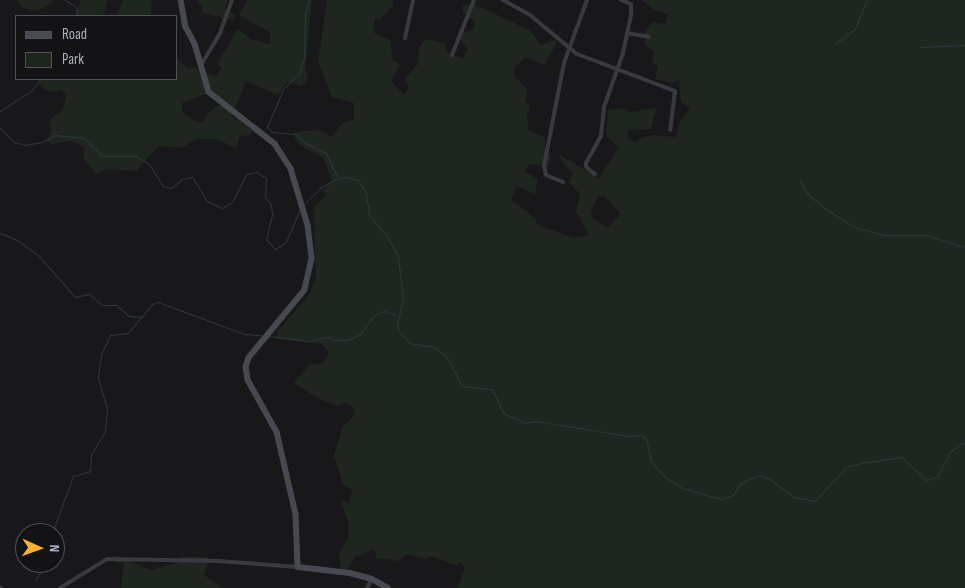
<!DOCTYPE html>
<html>
<head>
<meta charset="utf-8">
<style>
  body { margin:0 }
  #map { position:relative; width:965px; height:588px; overflow:hidden; background:#18181b; font-family:"Sofia Sans Condensed",sans-serif }
  div>[style] { position:absolute }
  [style*='--x'] { left:calc(var(--x)*1px); top:calc(var(--y)*1px); width:calc(var(--w)*1px); rotate:calc(var(--a)*1deg) }
  .green>* { inset:0; background:#1e261f }
  .stream>* { height:1px; margin:-0.5px; padding:0 0.5px; transform-origin:0.5px; border-radius:0.5px; background:#2d3840 }
  .minor>* { height:4px; margin:-2px; padding:0 2px; transform-origin:2px; border-radius:2px; background:#393a40 }
  .secondary>* { height:5.5px; margin:-2.75px; padding:0 2.75px; transform-origin:2.75px; border-radius:2.75px; background:#474950 }
  span { translate:-50% -50%; white-space:nowrap; text-align:center; line-height:1.15; -webkit-text-stroke:4px #131316; paint-order:stroke }
  .legend { position:absolute; left:15px; top:15px; width:162px; height:65px; box-sizing:border-box; background:#131316; border:1px solid #4f5258; margin:0; padding:6px 9px; list-style:none; font-size:15px; color:#a9b0bb }
  .legend li { display:flex; align-items:center; gap:10px; height:25px }
  .legend b { width:25px; border:1px solid #4f5258 }
  .north { position:absolute; left:15px; top:523px; width:50px; height:50px; box-sizing:border-box; background:#131316; border:1px solid #4f5258; border-radius:50%; rotate:92deg; font-size:14px; font-weight:700; line-height:20px; text-align:center; color:#a9b0bb }
  .north::after { content:''; display:block; margin:auto; width:18px; height:22px; background:#ffb12c; clip-path:polygon(50% 0,100% 100%,50% 72%,0 100%) }
</style>
</head>
<body>
<div id="map">
  <div class="green">
    <i style="clip-path:polygon(16px 0,52px 0,53px 3px,37px 11px,23px 8px)"></i>
    <i style="clip-path:polygon(81px 0,108px 0,103px 16px,75px 16px)"></i>
    <i style="clip-path:polygon(123px 0,152px 0,151px 14px,159px 16px,117px 16px)"></i>
    <i style="clip-path:polygon(196px 0,228px 0,225px 9px,236px 15px,234px 20px,202px 13px,201px 5px)"></i>
    <i style="clip-path:polygon(evenodd,247px 0,312px 0,305px 68px,308px 78px,302px 86px,287px 82px,278px 95px,246px 81px,232px 116px,251px 130px,252px 135px,240px 136px,236px 148px,216px 139px,197px 139px,181px 148px,159px 146px,140px 165px,138px 171px,108px 169px,96px 174px,83px 157px,85px 147px,72px 141px,51px 144px,46px 141px,51px 134px,50px 119px,63px 110px,66px 96px,62px 90px,49px 92px,38px 84px,39px 79px,176px 79px,176px 58px,189px 69px,195px 67px,201px 72px,217px 76px,221px 68px,217px 64px,238px 29px,252px 40px,270px 44px,270px 32px,239px 15px,247px 0,211px 92px,223px 103px,212px 109px,202px 122px,194px 121px,182px 111px,182px 103px,211px 92px)"></i>
    <i style="clip-path:polygon(evenodd,327px 0,393px 0,393px 6px,381px 19px,375px 18px,373px 32px,390px 40px,393px 60px,400px 64px,391px 81px,404px 95px,409px 87px,405px 78px,418px 64px,419px 48px,425px 39px,445px 43px,448px 53px,463px 59px,468px 48px,460px 40px,464px 32px,473px 30px,475px 22px,463px 13px,463px 5px,476px 5px,529px 30px,541px 45px,554px 40px,557px 42px,545px 65px,525px 57px,514px 69px,515px 77px,527px 89px,525px 101px,530px 106px,527px 117px,529px 131px,545px 137px,545px 148px,551px 157px,548px 167px,529px 164px,525px 172px,538px 179px,535px 194px,517px 186px,511px 200px,537px 219px,536px 224px,573px 238px,589px 235px,576px 212px,580px 194px,569px 182px,573px 173px,561px 161px,560px 155px,599px 178px,619px 147px,606px 136px,608px 110px,621px 108px,628px 112px,656px 108px,651px 129px,628px 130px,627px 139px,636px 143px,639px 139px,652px 135px,676px 137px,679px 123px,690px 108px,681px 102px,679px 80px,671px 83px,655px 79px,658px 67px,652px 61px,654px 51px,645px 45px,645px 31px,654px 22px,666px 24px,668px 14px,655px 10px,641px 0,965px 0,965px 588px,458px 588px,465px 567px,460px 562px,457px 566px,431px 556px,425px 559px,407px 554px,399px 561px,376px 558px,376px 552px,371px 549px,364px 555px,356px 556px,347px 569px,341px 569px,339px 554px,348px 538px,349px 523px,341px 501px,349px 502px,353px 490px,343px 485px,334px 455px,343px 426px,354px 416px,355px 409px,346px 403px,337px 406px,320px 399px,294px 383px,309px 365px,323px 363px,329px 353px,322px 344px,276px 339px,277px 332px,308px 296px,316px 279px,314px 207px,326px 195px,323px 191px,332px 180px,323px 158px,301px 146px,295px 139px,295px 132px,320px 130px,332px 137px,341px 124px,354px 119px,354px 103px,332px 97px,318px 62px,327px 0,598px 196px,605px 197px,621px 214px,607px 228px,593px 218px,591px 212px,598px 196px)"></i>
    <i style="clip-path:polygon(116px 555px,150px 570px,179px 563px,180px 557px,209px 557px,204px 575px,222px 588px,121px 588px,124px 563px,114px 562px)"></i>
  </div>
  <div class="stream">
    <i style="--x:65;--y:0;--w:13;--a:32"></i>
    <i style="--x:76;--y:7;--w:9;--a:84"></i>
    <i style="--x:309;--y:0;--w:15;--a:106"></i>
    <i style="--x:305;--y:14;--w:43;--a:91.3"></i>
    <i style="--x:304;--y:57;--w:18;--a:106"></i>
    <i style="--x:299;--y:74;--w:22;--a:137"></i>
    <i style="--x:283;--y:89;--w:41;--a:112.8"></i>
    <i style="--x:267;--y:127;--w:7;--a:45"></i>
    <i style="--x:272;--y:132;--w:23;--a:5"></i>
    <i style="--x:295;--y:134;--w:13;--a:42"></i>
    <i style="--x:305;--y:143;--w:23;--a:25"></i>
    <i style="--x:326;--y:153;--w:26;--a:65"></i>
    <i style="--x:835;--y:44;--w:25;--a:-37"></i>
    <i style="--x:855;--y:29;--w:31;--a:-68"></i>
    <i style="--x:920;--y:47;--w:45;--a:-2.5"></i>
    <i style="--x:0;--y:111;--w:38;--a:-33"></i>
    <i style="--x:32;--y:90;--w:14;--a:-54"></i>
    <i style="--x:0;--y:128;--w:20;--a:45"></i>
    <i style="--x:14;--y:142;--w:11;--a:15"></i>
    <i style="--x:25;--y:145;--w:17;--a:-10"></i>
    <i style="--x:42;--y:142;--w:15;--a:-28"></i>
    <i style="--x:55;--y:135;--w:29;--a:6"></i>
    <i style="--x:84;--y:138;--w:25;--a:45"></i>
    <i style="--x:102;--y:156;--w:34;--a:0"></i>
    <i style="--x:136;--y:156;--w:15;--a:32"></i>
    <i style="--x:149;--y:164;--w:26;--a:58"></i>
    <i style="--x:163;--y:186;--w:8;--a:14"></i>
    <i style="--x:171;--y:188;--w:14;--a:-39"></i>
    <i style="--x:182;--y:179;--w:10;--a:-11"></i>
    <i style="--x:192;--y:177;--w:28;--a:58"></i>
    <i style="--x:207;--y:201;--w:17;--a:25"></i>
    <i style="--x:222;--y:208;--w:13;--a:-32"></i>
    <i style="--x:233;--y:201;--w:30;--a:-64"></i>
    <i style="--x:246;--y:174;--w:10;--a:-11"></i>
    <i style="--x:256;--y:172;--w:12;--a:31"></i>
    <i style="--x:266;--y:178;--w:18;--a:93"></i>
    <i style="--x:265;--y:196;--w:11;--a:56"></i>
    <i style="--x:271;--y:205;--w:10;--a:84"></i>
    <i style="--x:272;--y:215;--w:25;--a:104"></i>
    <i style="--x:266;--y:239;--w:13;--a:48"></i>
    <i style="--x:275;--y:249;--w:13;--a:-32"></i>
    <i style="--x:286;--y:242;--w:36;--a:-67"></i>
    <i style="--x:800;--y:180;--w:15;--a:62"></i>
    <i style="--x:807;--y:193;--w:23;--a:41"></i>
    <i style="--x:824;--y:208;--w:36;--a:32"></i>
    <i style="--x:854;--y:227;--w:31;--a:15"></i>
    <i style="--x:884;--y:235;--w:43;--a:0"></i>
    <i style="--x:927;--y:235;--w:40;--a:18"></i>
    <i style="--x:304;--y:204;--w:23;--a:-45"></i>
    <i style="--x:320;--y:188;--w:18;--a:-29"></i>
    <i style="--x:336;--y:179;--w:10;--a:-11"></i>
    <i style="--x:346;--y:177;--w:12;--a:14"></i>
    <i style="--x:358;--y:180;--w:15;--a:58"></i>
    <i style="--x:366;--y:193;--w:22;--a:82"></i>
    <i style="--x:369;--y:215;--w:26;--a:50"></i>
    <i style="--x:386;--y:235;--w:25;--a:61"></i>
    <i style="--x:398;--y:257;--w:41;--a:83"></i>
    <i style="--x:403;--y:298;--w:26;--a:103"></i>
    <i style="--x:397;--y:323;--w:8;--a:83"></i>
    <i style="--x:398;--y:331;--w:16;--a:47"></i>
    <i style="--x:409;--y:343;--w:25;--a:9"></i>
    <i style="--x:434;--y:347;--w:15;--a:37"></i>
    <i style="--x:446;--y:356;--w:34;--a:62"></i>
    <i style="--x:462;--y:386;--w:30;--a:6"></i>
    <i style="--x:492;--y:389;--w:26;--a:65"></i>
    <i style="--x:503;--y:413;--w:24;--a:24"></i>
    <i style="--x:525;--y:423;--w:11;--a:-10"></i>
    <i style="--x:536;--y:421;--w:93;--a:9.3"></i>
    <i style="--x:628;--y:436;--w:13;--a:-4"></i>
    <i style="--x:641;--y:435;--w:6;--a:39"></i>
    <i style="--x:646;--y:439;--w:23;--a:77"></i>
    <i style="--x:651;--y:461;--w:21;--a:49"></i>
    <i style="--x:665;--y:477;--w:20;--a:33"></i>
    <i style="--x:682;--y:488;--w:41;--a:15.8"></i>
    <i style="--x:721;--y:499;--w:13;--a:-18"></i>
    <i style="--x:733;--y:495;--w:14;--a:-56"></i>
    <i style="--x:741;--y:483;--w:20;--a:-24"></i>
    <i style="--x:759;--y:475;--w:9;--a:18"></i>
    <i style="--x:768;--y:478;--w:32;--a:36"></i>
    <i style="--x:794;--y:497;--w:21;--a:11"></i>
    <i style="--x:815;--y:501;--w:46;--a:-47.6"></i>
    <i style="--x:846;--y:467;--w:16;--a:-15"></i>
    <i style="--x:861;--y:463;--w:41;--a:-8.3"></i>
    <i style="--x:902;--y:457;--w:33;--a:44"></i>
    <i style="--x:926;--y:480;--w:11;--a:-15"></i>
    <i style="--x:937;--y:477;--w:28;--a:-63"></i>
    <i style="--x:950;--y:452;--w:19;--a:-36"></i>
    <i style="--x:0;--y:233;--w:18;--a:22"></i>
    <i style="--x:17;--y:240;--w:27;--a:36"></i>
    <i style="--x:39;--y:256;--w:55;--a:48.7"></i>
    <i style="--x:75;--y:297;--w:14;--a:-12"></i>
    <i style="--x:89;--y:294;--w:17;--a:40"></i>
    <i style="--x:102;--y:305;--w:14;--a:0"></i>
    <i style="--x:116;--y:305;--w:17;--a:40"></i>
    <i style="--x:129;--y:316;--w:13;--a:4"></i>
    <i style="--x:269;--y:336;--w:40;--a:7.1"></i>
    <i style="--x:309;--y:341;--w:19;--a:-12"></i>
    <i style="--x:328;--y:337;--w:6;--a:31"></i>
    <i style="--x:333;--y:340;--w:13;--a:0"></i>
    <i style="--x:346;--y:340;--w:14;--a:-21"></i>
    <i style="--x:359;--y:335;--w:25;--a:-53"></i>
    <i style="--x:374;--y:315;--w:11;--a:-22"></i>
    <i style="--x:384;--y:311;--w:15;--a:20"></i>
    <i style="--x:52;--y:533;--w:61;--a:-69.8"></i>
    <i style="--x:73;--y:476;--w:18;--a:-16"></i>
    <i style="--x:90;--y:471;--w:16;--a:-86"></i>
    <i style="--x:91;--y:455;--w:28;--a:-60"></i>
    <i style="--x:105;--y:431;--w:23;--a:-85"></i>
    <i style="--x:107;--y:408;--w:31;--a:-107"></i>
    <i style="--x:98;--y:378;--w:23;--a:-83"></i>
    <i style="--x:101;--y:355;--w:22;--a:-66"></i>
    <i style="--x:110;--y:335;--w:18;--a:-6"></i>
    <i style="--x:128;--y:333;--w:38;--a:-50"></i>
    <i style="--x:152;--y:304;--w:6;--a:-18"></i>
    <i style="--x:158;--y:302;--w:92;--a:20.4"></i>
    <i style="--x:244;--y:334;--w:21;--a:5"></i>
    <i style="--x:35;--y:580;--w:21;--a:-55"></i>
  </div>
  <div class="minor">
    <i style="--x:503;--y:0;--w:31;--a:29"></i>
    <i style="--x:530;--y:15;--w:61;--a:39.7"></i>
    <i style="--x:577;--y:54;--w:105;--a:20.7"></i>
    <i style="--x:675;--y:91;--w:39;--a:97"></i>
    <i style="--x:627;--y:33;--w:22;--a:10"></i>
    <i style="--x:405;--y:38;--w:39;--a:-78"></i>
    <i style="--x:452;--y:55;--w:59;--a:-68.2"></i>
    <i style="--x:201;--y:65;--w:37;--a:-59"></i>
    <i style="--x:220;--y:33;--w:35;--a:-70"></i>
    <i style="--x:595;--y:174;--w:11;--a:-142"></i>
    <i style="--x:586;--y:167;--w:4;--a:-90"></i>
    <i style="--x:586;--y:163;--w:31;--a:-61"></i>
    <i style="--x:601;--y:136;--w:29;--a:-84"></i>
    <i style="--x:604;--y:107;--w:57;--a:-70.6"></i>
    <i style="--x:623;--y:53;--w:39;--a:-78"></i>
    <i style="--x:631;--y:15;--w:11;--a:-90"></i>
    <i style="--x:631;--y:4;--w:11;--a:-158"></i>
    <i style="--x:563;--y:182;--w:18;--a:-158"></i>
    <i style="--x:546;--y:175;--w:9;--a:-103"></i>
    <i style="--x:544;--y:166;--w:105;--a:-79"></i>
    <i style="--x:564;--y:63;--w:67;--a:-69.9"></i>
    <i style="--x:0;--y:587;--w:1;--a:45"></i>
    <i style="--x:60;--y:588;--w:55;--a:-31.7"></i>
    <i style="--x:107;--y:559;--w:111;--a:1"></i>
    <i style="--x:218;--y:561;--w:80;--a:4.3"></i>
    <i style="--x:367;--y:588;--w:10;--a:-61"></i>
  </div>
  <div class="secondary">
    <i style="--x:181;--y:0;--w:27;--a:80"></i>
    <i style="--x:186;--y:27;--w:19;--a:62"></i>
    <i style="--x:195;--y:44;--w:50;--a:73.7"></i>
    <i style="--x:209;--y:92;--w:84;--a:38.2"></i>
    <i style="--x:275;--y:144;--w:30;--a:57"></i>
    <i style="--x:291;--y:169;--w:59;--a:73.1"></i>
    <i style="--x:308;--y:225;--w:34;--a:83"></i>
    <i style="--x:312;--y:259;--w:32;--a:103"></i>
    <i style="--x:305;--y:290;--w:88;--a:129.5"></i>
    <i style="--x:249;--y:358;--w:9;--a:108"></i>
    <i style="--x:246;--y:367;--w:13;--a:81"></i>
    <i style="--x:248;--y:380;--w:60;--a:60.9"></i>
    <i style="--x:277;--y:432;--w:84;--a:77"></i>
    <i style="--x:296;--y:514;--w:53;--a:87.8"></i>
    <i style="--x:298;--y:567;--w:52;--a:6.6"></i>
    <i style="--x:350;--y:573;--w:23;--a:15"></i>
    <i style="--x:372;--y:579;--w:18;--a:29"></i>
  </div>
  <ul class="legend">
  <li><b style="height:6px;background:#474950"></b>Road</li>
  <li><b style="height:14px;background:#1e261f"></b>Park</li>
  </ul>
  <div class="north">N</div>
</div>
</body>
</html>
